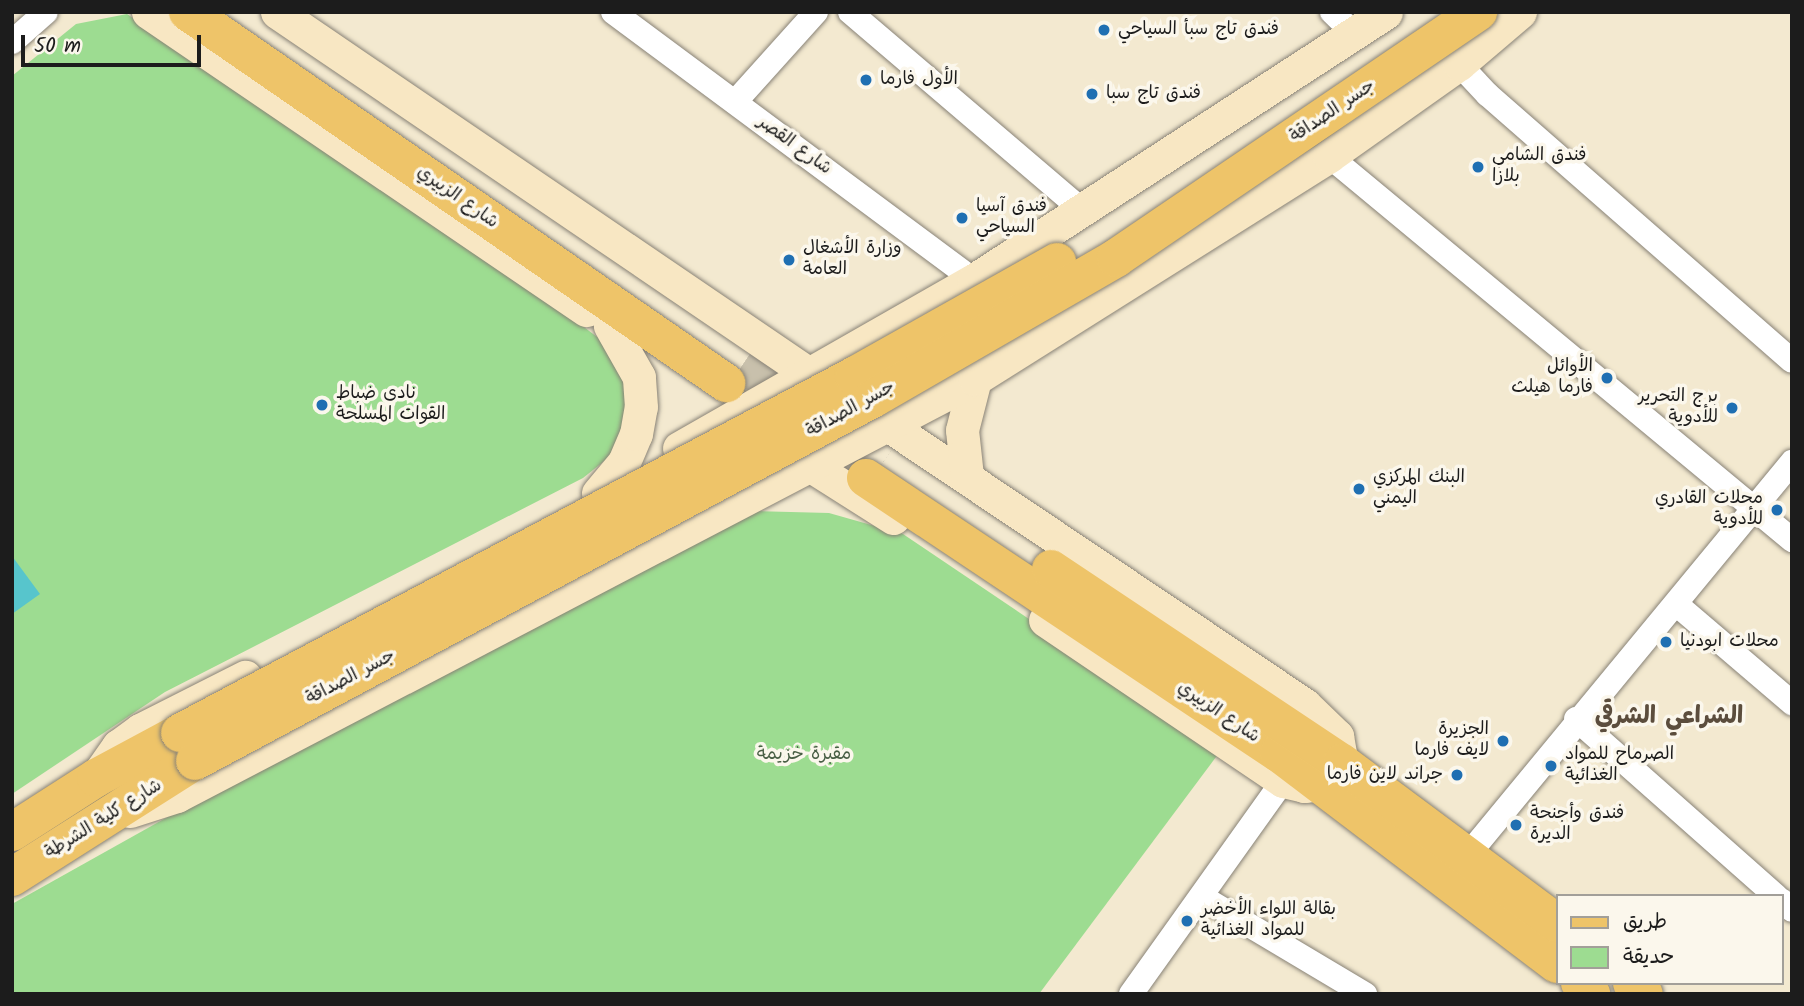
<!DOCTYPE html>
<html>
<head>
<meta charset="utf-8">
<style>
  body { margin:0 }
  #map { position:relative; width:1804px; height:1006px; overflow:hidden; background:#f3e9d0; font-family:Kalam,"Playpen Sans Arabic",sans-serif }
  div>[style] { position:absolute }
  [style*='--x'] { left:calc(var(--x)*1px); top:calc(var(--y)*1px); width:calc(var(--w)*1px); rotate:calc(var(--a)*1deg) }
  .green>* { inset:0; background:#9ddc91 }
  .water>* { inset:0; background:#57c5cc }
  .primary-tunnel>* { height:38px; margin-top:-19px; transform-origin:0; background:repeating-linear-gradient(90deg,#c8c0ac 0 38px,transparent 0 57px) }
  .roads { filter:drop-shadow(0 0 2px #888276) drop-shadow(0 0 2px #888276) }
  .street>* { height:24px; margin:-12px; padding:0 12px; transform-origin:12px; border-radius:12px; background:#fff }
  .secondary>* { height:33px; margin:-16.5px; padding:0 16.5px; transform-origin:16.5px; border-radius:16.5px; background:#f8e7c3 }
  .primary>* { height:38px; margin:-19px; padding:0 19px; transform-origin:19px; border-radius:19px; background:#eec469 }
  .bridges { filter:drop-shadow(0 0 2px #888276) drop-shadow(0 0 2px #888276) }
  .primary-bridge>* { height:38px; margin:-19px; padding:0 19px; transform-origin:19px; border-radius:19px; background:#eec469 }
  .dots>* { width:19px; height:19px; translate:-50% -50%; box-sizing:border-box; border:4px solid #fbf7ec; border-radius:50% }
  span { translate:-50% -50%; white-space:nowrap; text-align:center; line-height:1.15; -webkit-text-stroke:7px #fbf7ec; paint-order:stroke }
  .poi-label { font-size:18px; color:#1c1c1c }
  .left { translate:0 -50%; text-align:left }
  .right { translate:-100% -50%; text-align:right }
  .street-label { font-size:18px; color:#1c1c1c }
  .park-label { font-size:18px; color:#495f45 }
  .district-label { font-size:24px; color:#5b4d3d; font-weight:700 }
  .frame { position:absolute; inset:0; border:14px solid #1c1c1c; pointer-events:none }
  .legend { position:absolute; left:1556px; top:894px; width:228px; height:91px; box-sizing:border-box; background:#fbf7ec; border:2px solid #a29f99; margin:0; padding:9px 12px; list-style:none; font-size:21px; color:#1c1c1c }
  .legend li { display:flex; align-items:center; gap:14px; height:35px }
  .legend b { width:35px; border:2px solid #a29f99 }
  .scale { position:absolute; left:21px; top:35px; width:180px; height:32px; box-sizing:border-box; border:4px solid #1c1c1c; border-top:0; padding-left:9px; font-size:21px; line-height:24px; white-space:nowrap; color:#1c1c1c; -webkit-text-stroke:5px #fbf7ec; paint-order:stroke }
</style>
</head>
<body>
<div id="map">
  <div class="green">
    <i style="clip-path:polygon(127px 14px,556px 306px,621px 355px,634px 388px,618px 450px,583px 478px,165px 692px,12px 794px,12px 76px,76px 24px)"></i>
    <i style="clip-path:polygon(755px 511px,829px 513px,903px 534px,1222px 749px,1039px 994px,12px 994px,12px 904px,409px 682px)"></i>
  </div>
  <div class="water">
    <i style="clip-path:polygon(12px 556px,40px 594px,12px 614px)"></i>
  </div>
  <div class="primary-tunnel">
    <i style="--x:743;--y:364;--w:171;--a:34.1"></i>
  </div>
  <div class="roads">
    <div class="street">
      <i style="--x:613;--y:12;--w:450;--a:36.6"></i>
      <i style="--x:850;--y:12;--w:306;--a:40.5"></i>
      <i style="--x:1332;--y:12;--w:32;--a:44"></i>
      <i style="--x:12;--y:42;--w:45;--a:-41.4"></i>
      <i style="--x:1459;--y:64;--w:41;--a:47"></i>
      <i style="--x:1487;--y:94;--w:405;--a:41.2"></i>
      <i style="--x:735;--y:102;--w:121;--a:-48"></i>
      <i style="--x:1329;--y:156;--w:602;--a:39.67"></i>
      <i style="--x:1676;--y:604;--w:153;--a:40.5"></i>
      <i style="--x:1576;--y:719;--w:267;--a:41.5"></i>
      <i style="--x:1467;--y:856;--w:511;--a:-50.48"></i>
      <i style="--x:1202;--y:897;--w:190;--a:30.8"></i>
      <i style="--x:1781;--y:900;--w:15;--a:42"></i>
      <i style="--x:1131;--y:994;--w:262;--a:-54.5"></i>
    </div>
    <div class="secondary">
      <i style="--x:148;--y:12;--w:530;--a:34.23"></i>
      <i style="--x:277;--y:12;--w:662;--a:34.22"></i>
      <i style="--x:873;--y:415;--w:520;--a:33.87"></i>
      <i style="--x:1305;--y:705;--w:45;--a:44.1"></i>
      <i style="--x:1337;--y:736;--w:27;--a:80"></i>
      <i style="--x:679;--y:448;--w:339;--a:-29.7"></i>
      <i style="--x:974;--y:280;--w:491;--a:-33"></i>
      <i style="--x:797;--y:457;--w:114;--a:32.4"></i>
      <i style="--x:967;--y:476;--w:46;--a:-96.2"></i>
      <i style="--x:962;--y:430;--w:53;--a:-75.7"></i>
      <i style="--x:598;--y:493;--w:40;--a:-50"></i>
      <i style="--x:624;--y:462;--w:30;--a:-67"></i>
      <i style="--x:636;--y:434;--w:27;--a:-80"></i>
      <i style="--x:641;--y:407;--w:30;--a:-94"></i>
      <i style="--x:639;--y:377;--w:59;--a:-119.6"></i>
      <i style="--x:1045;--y:620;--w:287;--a:34.1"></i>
      <i style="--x:1283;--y:781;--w:22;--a:13"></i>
      <i style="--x:1304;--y:786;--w:16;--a:-7"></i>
      <i style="--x:97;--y:776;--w:37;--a:-55"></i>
      <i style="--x:118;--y:746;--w:27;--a:-36"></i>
      <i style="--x:140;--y:730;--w:118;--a:-26.8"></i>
      <i style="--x:130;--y:811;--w:49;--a:-17.7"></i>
      <i style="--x:177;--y:796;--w:900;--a:-27.59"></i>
      <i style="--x:975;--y:379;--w:418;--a:-32.2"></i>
      <i style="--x:1329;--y:156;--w:159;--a:-35.3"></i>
      <i style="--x:1459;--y:64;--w:80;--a:-40.4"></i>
    </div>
    <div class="primary">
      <i style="--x:188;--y:12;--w:654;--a:34.59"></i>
      <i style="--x:866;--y:478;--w:496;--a:33.7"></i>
      <i style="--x:1279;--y:753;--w:349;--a:37.2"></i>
      <i style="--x:1051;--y:569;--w:350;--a:33.7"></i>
      <i style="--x:1342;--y:763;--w:268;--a:36.7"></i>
      <i style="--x:12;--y:832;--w:100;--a:-32.7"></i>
      <i style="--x:96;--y:778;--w:95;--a:-28.2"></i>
      <i style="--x:12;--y:877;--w:217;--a:-32.4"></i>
      <i style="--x:1580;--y:983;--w:16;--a:45"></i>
      <i style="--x:1632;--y:983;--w:16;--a:43"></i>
    </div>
  </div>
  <div class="bridges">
    <div class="primary-bridge">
      <i style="--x:180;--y:733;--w:763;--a:-27.91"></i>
      <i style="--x:854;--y:376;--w:233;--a:-29.3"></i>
      <i style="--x:195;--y:761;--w:770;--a:-28.13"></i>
      <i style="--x:874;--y:398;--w:280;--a:-30"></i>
      <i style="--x:1116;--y:258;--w:438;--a:-34.2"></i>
    </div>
  </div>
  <div class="dots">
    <i style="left:1104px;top:30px;background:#1f6fb2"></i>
    <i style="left:866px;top:80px;background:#1f6fb2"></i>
    <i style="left:1092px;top:94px;background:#1f6fb2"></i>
    <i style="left:1478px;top:167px;background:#1f6fb2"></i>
    <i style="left:962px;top:218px;background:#1f6fb2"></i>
    <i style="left:789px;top:260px;background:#1f6fb2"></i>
    <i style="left:1607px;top:378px;background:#1f6fb2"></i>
    <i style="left:322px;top:405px;background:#1f6fb2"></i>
    <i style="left:1732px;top:408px;background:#1f6fb2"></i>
    <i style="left:1359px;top:489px;background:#1f6fb2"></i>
    <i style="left:1777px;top:510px;background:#1f6fb2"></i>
    <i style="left:1666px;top:642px;background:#1f6fb2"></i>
    <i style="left:1503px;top:741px;background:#1f6fb2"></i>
    <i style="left:1551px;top:766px;background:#1f6fb2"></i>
    <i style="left:1457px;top:775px;background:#1f6fb2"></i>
    <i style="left:1516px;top:825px;background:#1f6fb2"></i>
    <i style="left:1187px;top:921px;background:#1f6fb2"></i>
  </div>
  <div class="poi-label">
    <span class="left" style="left:1118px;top:30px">فندق تاج سبأ السياحي</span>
    <span class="left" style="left:880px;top:80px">الأول فارما</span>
    <span class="left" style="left:1106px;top:94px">فندق تاج سبا</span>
    <span class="left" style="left:1492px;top:167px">فندق الشامي<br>بلازا</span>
    <span class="left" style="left:976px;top:218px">فندق آسيا<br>السياحي</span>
    <span class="left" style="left:803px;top:260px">وزارة الأشغال<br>العامة</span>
    <span class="right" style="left:1593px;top:378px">الأوائل<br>فارما هيلث</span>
    <span class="left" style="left:336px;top:405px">نادي ضباط<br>القوات المسلحة</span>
    <span class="right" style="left:1718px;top:408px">برج التحرير<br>للأدوية</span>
    <span class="left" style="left:1373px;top:489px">البنك المركزي<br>اليمني</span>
    <span class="right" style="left:1763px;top:510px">محلات القادري<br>للأدوية</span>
    <span class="left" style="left:1680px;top:642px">محلات ابودنيا</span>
    <span class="right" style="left:1489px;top:741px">الجزيرة<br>لايف فارما</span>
    <span class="left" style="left:1565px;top:766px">الصرماح للمواد<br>الغذائية</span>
    <span class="right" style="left:1443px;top:775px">جراند لاين فارما</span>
    <span class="left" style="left:1530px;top:825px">فندق وأجنحة<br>الديرة</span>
    <span class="left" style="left:1201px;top:921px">بقالة اللواء الأخضر<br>للمواد الغذائية</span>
  </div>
  <div class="street-label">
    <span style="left:1333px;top:112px;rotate:-34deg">جسر الصداقة</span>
    <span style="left:794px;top:146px;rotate:36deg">شارع القصر</span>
    <span style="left:457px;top:198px;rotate:35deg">شارع الزبيري</span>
    <span style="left:851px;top:410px;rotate:-29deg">جسر الصداقة</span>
    <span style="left:351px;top:678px;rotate:-28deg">جسر الصداقة</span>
    <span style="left:1218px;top:713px;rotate:34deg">شارع الزبيري</span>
    <span style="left:104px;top:820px;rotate:-32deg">شارع كلية الشرطة</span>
  </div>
  <div class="park-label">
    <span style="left:804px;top:755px">مقبرة خزيمة</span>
  </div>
  <div class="district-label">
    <span style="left:1669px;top:717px">الشراعي الشرقي</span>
  </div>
  <div class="frame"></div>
  <ul class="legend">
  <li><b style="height:9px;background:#eec469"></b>طريق</li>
  <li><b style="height:19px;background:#9ddc91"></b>حديقة</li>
  </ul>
  <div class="scale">50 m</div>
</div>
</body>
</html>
